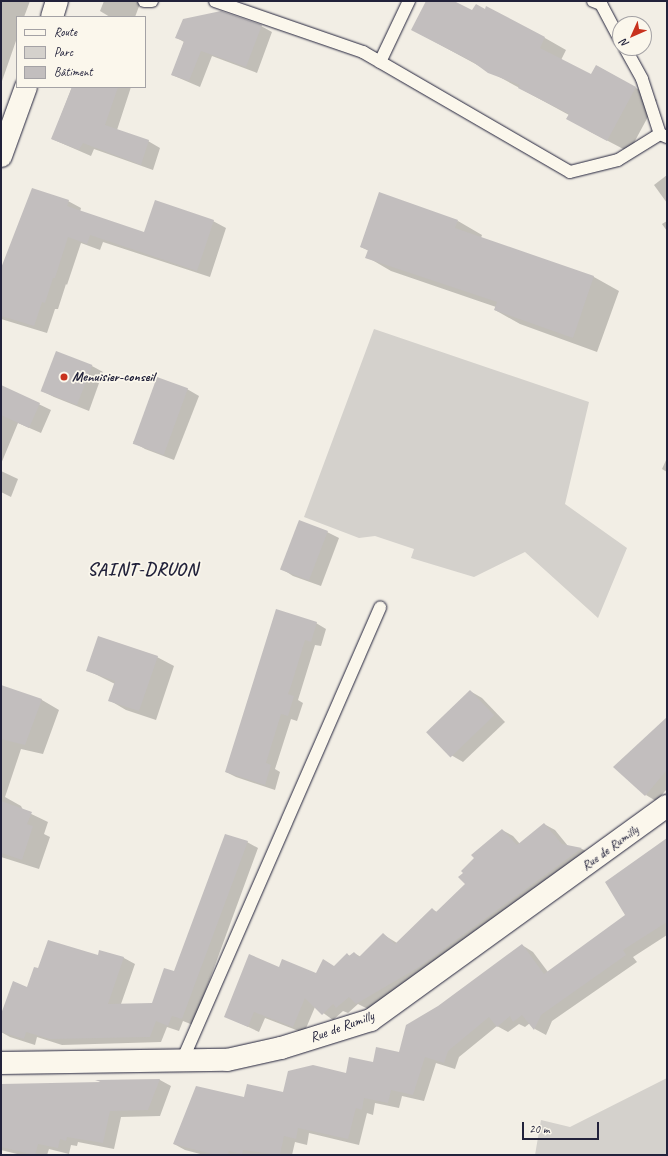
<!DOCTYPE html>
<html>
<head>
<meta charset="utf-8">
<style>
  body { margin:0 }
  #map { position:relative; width:668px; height:1156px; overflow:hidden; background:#f2eee5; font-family:Caveat,sans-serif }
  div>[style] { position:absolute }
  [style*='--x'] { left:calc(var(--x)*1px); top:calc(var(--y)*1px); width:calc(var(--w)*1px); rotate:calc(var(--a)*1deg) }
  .green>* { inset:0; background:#d4d1cc }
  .shadow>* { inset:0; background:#0003 }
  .building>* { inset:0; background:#c2bebe; transform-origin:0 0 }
  .roads { filter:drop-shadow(0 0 1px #22223b) drop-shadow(0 0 1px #22223b) }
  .lane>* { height:12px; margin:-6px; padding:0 6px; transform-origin:6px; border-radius:6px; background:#fbf7ec }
  .street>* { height:22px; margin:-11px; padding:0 11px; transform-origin:11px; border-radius:11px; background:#fbf7ec }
  .secondary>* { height:22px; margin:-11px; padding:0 11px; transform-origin:11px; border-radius:11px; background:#fbf7ec }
  .dots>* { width:11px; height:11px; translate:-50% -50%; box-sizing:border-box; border:2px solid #fbf7ec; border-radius:50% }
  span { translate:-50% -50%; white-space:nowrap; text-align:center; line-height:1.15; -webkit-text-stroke:3.5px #fbf7ec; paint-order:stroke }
  .poi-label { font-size:14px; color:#22223b; font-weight:700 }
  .left { translate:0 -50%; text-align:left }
  .street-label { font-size:14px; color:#22223b }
  .district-label { font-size:18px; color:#22223b; font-weight:700; letter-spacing:1px }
  .frame { position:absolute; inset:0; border:2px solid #22223b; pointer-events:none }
  .legend { position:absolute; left:16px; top:16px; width:130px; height:72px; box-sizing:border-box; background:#fbf7ec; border:1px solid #a4a2a5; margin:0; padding:5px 7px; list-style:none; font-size:12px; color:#22223b }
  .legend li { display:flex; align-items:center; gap:8px; height:20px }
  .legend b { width:20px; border:1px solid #a4a2a5 }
  .north { position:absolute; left:612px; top:16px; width:40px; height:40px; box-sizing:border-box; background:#fbf7ec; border:1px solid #a4a2a5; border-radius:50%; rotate:225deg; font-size:11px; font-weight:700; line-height:16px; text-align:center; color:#22223b }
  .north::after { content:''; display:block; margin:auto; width:14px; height:18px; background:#c8321e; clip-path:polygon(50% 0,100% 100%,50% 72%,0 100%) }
  .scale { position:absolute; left:522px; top:1122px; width:77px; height:18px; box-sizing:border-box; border:2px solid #22223b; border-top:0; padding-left:5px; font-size:12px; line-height:14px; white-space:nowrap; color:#22223b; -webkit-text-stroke:3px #fbf7ec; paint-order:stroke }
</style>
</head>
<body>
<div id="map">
  <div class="green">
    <i style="clip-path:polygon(374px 329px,589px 402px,565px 504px,627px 548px,598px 618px,525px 552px,474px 577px,411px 558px,414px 549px,375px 536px,359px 538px,304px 517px)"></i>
    <i style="clip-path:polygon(667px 1078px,667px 1155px,535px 1155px,541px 1120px,570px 1127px)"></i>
  </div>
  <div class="shadow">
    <i style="clip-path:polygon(1px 1px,30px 1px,24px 17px,17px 17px,17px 38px,1px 84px)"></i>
    <i style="clip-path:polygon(104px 1px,141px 1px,135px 17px,110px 17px,100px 11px)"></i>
    <i style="clip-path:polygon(428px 1px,452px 1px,473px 12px,545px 38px,566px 50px,561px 60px,591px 75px,597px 66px,657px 100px,629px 152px,589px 131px,569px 115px,413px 30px)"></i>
    <i style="clip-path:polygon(261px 26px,272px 32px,257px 73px,212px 56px,200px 87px,172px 75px,184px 42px,177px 38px)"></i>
    <i style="clip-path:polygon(72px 87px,131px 87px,117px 130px,148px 141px,160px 148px,153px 170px,94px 149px,91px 156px,52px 139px)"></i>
    <i style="clip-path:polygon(667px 175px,667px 203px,654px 185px)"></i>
    <i style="clip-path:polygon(68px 201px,81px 208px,80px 212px,144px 233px,213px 221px,226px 228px,210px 277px,103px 242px,100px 250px,81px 243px,67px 285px,66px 284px,58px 309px,55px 309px,47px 333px,1px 319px,1px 270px)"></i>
    <i style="clip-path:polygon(458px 221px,482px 235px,481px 238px,594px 277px,619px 291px,597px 352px,520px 324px,495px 310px,496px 307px,391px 271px,367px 257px,369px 251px,361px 247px)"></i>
    <i style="clip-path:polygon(667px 221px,667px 231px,662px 224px)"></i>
    <i style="clip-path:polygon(92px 366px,103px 372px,89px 411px,54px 397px,42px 391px)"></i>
    <i style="clip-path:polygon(1px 386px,51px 410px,41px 433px,18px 423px,1px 464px)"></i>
    <i style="clip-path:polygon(187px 389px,199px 396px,174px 460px,145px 449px,133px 442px)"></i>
    <i style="clip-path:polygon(667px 458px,667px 472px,662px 469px)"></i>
    <i style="clip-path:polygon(1px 471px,18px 479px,11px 497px,1px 492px)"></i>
    <i style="clip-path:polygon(327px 532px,339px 538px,321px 586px,293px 576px,282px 569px)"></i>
    <i style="clip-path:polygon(277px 610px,316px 623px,326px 629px,321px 646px,315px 645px,298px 700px,303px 703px,297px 721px,291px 719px,275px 769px,280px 772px,275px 790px,236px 777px,226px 772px)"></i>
    <i style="clip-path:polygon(157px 657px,174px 666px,156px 720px,126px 710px,109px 700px,115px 684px,87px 670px)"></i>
    <i style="clip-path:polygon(1px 686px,42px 700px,59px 710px,43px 754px,21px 749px,5px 797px,21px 806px,23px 810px,48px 822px,44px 834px,50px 837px,39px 869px,1px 857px)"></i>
    <i style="clip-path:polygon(470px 691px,482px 698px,505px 722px,463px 762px,451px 755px,428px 732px)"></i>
    <i style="clip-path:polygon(667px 719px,667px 789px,656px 801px,646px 795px)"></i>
    <i style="clip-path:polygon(544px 824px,555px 830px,568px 846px,582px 849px,592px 854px,368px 1009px,358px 1004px,348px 1013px,343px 1011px,333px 1020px,315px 1007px,304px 1033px,265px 1018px,259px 1032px,225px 1016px,280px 969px,317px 975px,334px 967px,347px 954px,350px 956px,354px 953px,361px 957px,384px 935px,397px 943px,433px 910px,437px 912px,467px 884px,502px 830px,513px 836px,520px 844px)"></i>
    <i style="clip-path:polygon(667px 839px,667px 935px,633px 957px,637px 962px,552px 1021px,546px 1035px,535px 1029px,530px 1023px,525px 1027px,519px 1024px,508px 1032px,497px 1026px,459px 1057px,455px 1069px,436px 1063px,424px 1101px,402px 1096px,399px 1108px,375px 1103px,373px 1115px,367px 1113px,359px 1145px,309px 1133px,307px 1145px,295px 1142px,292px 1155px,204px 1155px,185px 1150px,174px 1144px,245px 1099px,284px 1093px,346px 1074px,400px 1054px,439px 1007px,522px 945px,533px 952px,548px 972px,627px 915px)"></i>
    <i style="clip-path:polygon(247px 842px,258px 848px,193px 1025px,183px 1021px,179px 1031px,167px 1027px,161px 1042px,62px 1045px,37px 1037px,35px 1045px,10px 1037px,1px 1032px,1px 1017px,27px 988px,39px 970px,98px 957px,100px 951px,124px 958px,135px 964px,121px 1004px,153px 1004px,175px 972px)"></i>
    <i style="clip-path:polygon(160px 1080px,171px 1086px,160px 1116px,121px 1117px,114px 1149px,78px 1142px,77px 1146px,71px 1145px,69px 1154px,49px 1149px,47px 1155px,21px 1155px,1px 1150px,1px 1086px,103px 1083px,99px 1081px)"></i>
  </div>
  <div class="building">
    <i style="clip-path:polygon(426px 1px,454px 1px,472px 10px,476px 4px,485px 9px,486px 6px,545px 37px,540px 48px,591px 74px,596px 65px,636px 87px,607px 141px,566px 119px,569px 114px,518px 88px,520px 85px,488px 73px,473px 62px,411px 30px)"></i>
    <i style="clip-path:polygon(221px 11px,262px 25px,246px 67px,201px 51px,189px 81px,171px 75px,184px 41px,175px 38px,183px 19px)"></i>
    <i style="clip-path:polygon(72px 87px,118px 87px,105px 125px,149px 140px,141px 165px,83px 143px,79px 150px,51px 139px)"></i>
    <i style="clip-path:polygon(32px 188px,69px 200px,67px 206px,144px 232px,155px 200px,214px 220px,197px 271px,90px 235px,87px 244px,68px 237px,55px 278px,53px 278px,45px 303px,42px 302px,34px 326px,1px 316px,1px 268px)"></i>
    <i style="clip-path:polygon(379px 192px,458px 220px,455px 228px,594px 276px,573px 338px,494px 310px,497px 302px,365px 258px,368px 250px,360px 247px)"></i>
    <i style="left:56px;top:351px;width:39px;height:43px;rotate:21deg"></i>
    <i style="left:157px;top:377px;width:33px;height:71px;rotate:20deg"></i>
    <i style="clip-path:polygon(1px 385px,40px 403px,29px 428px,1px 415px)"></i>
    <i style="left:299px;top:520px;width:31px;height:53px;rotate:21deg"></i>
    <i style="clip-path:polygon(276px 609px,317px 622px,311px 642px,305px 640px,291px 686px,288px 694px,294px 696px,288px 716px,281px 714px,266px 763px,271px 765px,265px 785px,225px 772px)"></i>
    <i style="clip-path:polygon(98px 636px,158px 656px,139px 711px,108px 701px,115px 681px,86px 671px)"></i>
    <i style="clip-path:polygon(1px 685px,42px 699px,25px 745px,1px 739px)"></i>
    <i style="left:470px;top:690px;width:35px;height:61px;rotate:46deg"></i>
    <i style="clip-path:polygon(667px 717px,667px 770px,645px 796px,613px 767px)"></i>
    <i style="clip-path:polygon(1px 801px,32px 812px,27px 824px,33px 826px,22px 860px,1px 853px)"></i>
    <i style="clip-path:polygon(544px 823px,562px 844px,582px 848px,419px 967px,356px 1004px,349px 997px,336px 1008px,333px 1004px,322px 1015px,305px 998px,293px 1027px,254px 1012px,248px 1027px,224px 1017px,249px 954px,279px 967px,282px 959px,316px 973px,323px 959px,334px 966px,347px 953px,349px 956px,354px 952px,359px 957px,383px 933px,395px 944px,432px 908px,436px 912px,465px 884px,458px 877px,463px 873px,461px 871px,474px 858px,471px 855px,502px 829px,517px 845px)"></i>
    <i style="clip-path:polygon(225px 834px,248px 841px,182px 1019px,172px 1016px,168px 1026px,156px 1021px,150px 1037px,50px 1039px,26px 1032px,24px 1039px,1px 1032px,1px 1014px,13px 981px,27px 987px,34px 967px,38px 968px,48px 940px,98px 955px,99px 950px,124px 957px,108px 1004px,152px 1003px,164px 968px,174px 971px)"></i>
    <i style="clip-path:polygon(667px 838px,667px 922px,623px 950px,626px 955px,541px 1015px,534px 1030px,522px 1015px,513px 1022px,510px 1016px,497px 1027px,489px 1017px,448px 1051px,444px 1063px,425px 1057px,413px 1095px,391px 1090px,388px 1103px,364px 1098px,362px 1110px,356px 1108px,348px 1139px,298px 1128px,296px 1139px,284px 1136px,280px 1155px,243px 1150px,242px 1154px,229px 1151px,228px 1155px,216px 1155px,173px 1144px,196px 1086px,244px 1097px,247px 1084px,283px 1092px,288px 1071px,313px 1065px,346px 1073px,349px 1057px,373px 1062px,376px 1047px,399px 1052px,406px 1025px,438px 1006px,522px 944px,544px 974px,625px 915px,605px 882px)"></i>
    <i style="clip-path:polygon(160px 1079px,148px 1110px,110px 1111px,103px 1143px,67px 1137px,66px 1141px,60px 1139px,58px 1148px,38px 1144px,35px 1155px,1px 1147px,1px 1084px,101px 1082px,95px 1080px)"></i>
  </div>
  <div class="roads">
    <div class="lane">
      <i style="--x:144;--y:1;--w:8;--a:0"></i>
      <i style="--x:215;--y:1;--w:157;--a:19"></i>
      <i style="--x:363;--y:52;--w:239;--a:30.1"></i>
      <i style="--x:570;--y:172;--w:49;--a:-14"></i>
      <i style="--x:618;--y:160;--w:49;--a:-31.8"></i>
      <i style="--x:660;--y:134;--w:8;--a:23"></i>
      <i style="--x:593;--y:1;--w:9;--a:21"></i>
      <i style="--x:601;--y:4;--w:40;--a:62"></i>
      <i style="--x:625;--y:48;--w:35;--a:61"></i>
      <i style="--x:642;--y:79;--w:58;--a:71.9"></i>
      <i style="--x:380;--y:62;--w:68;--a:-64.6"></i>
      <i style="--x:182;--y:1061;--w:495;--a:-66.4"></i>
    </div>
    <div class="street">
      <i style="--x:1;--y:1063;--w:226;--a:-0.8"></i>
      <i style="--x:227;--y:1060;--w:55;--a:-12.5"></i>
      <i style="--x:281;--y:1048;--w:94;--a:-17.3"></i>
      <i style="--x:371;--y:1020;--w:365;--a:-35.9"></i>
    </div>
    <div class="secondary">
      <i style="--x:52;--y:17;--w:17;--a:-73"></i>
      <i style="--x:1;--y:156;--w:73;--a:-70.1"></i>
    </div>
  </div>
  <div class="dots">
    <i style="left:64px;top:377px;background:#c8321e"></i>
  </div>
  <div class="poi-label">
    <span class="left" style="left:72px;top:377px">Menuisier-conseil</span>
  </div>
  <div class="street-label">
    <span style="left:610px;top:848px;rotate:-36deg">Rue de Rumilly</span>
    <span style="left:342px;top:1027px;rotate:-20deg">Rue de Rumilly</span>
  </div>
  <div class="district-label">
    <span style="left:143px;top:569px">SAINT-DRUON</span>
  </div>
  <div class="frame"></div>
  <ul class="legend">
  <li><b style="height:5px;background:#fbf7ec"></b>Route</li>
  <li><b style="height:11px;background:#d4d1cc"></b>Parc</li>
  <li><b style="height:11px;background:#c2bebe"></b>Bâtiment</li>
  </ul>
  <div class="north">N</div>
  <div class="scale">20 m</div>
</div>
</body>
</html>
